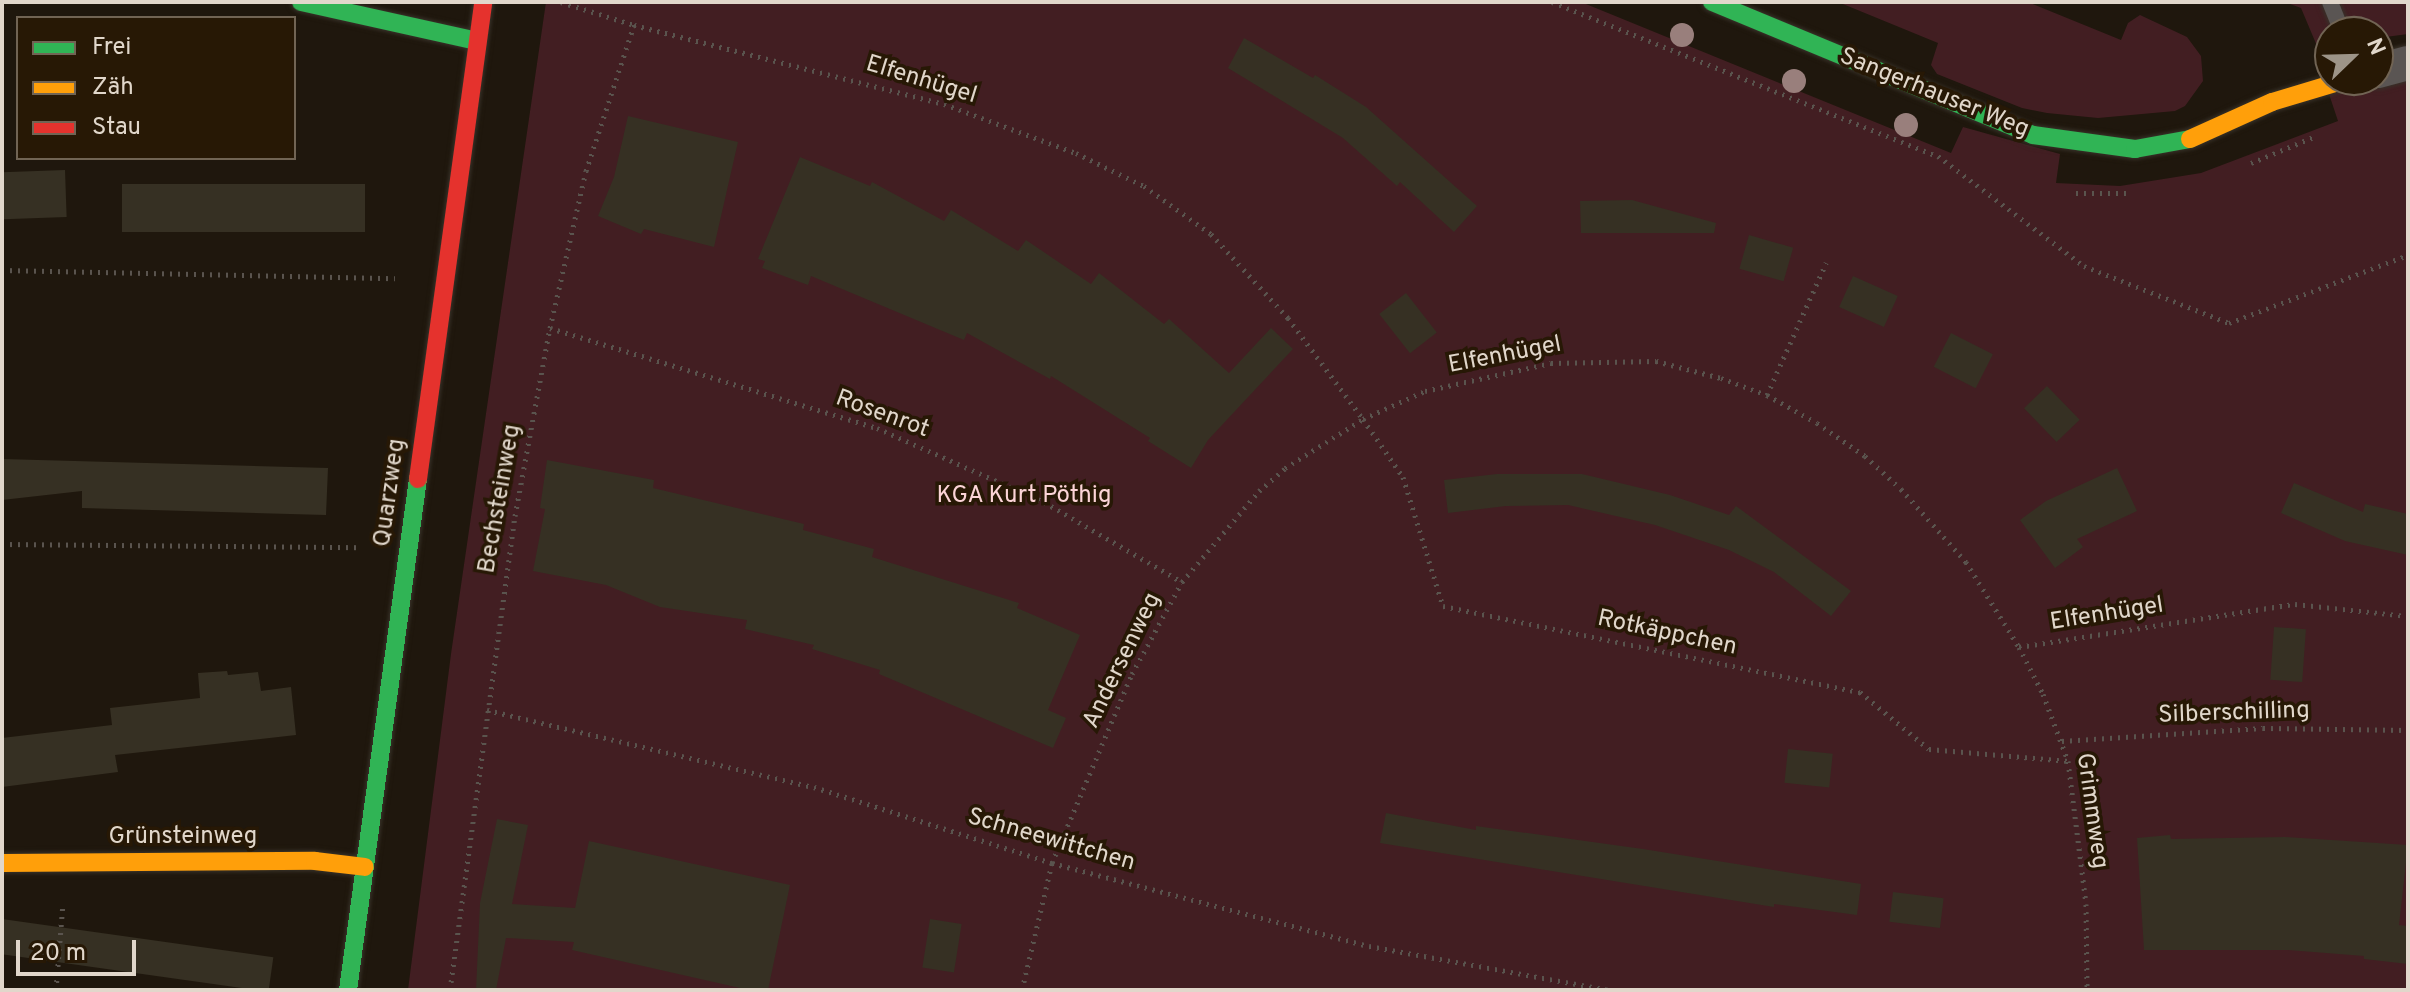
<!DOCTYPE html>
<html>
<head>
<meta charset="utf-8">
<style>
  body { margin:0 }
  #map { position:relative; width:2410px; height:992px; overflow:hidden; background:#1f170d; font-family:Overpass,sans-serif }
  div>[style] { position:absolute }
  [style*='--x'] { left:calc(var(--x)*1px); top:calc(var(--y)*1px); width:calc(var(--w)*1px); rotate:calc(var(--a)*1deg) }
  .green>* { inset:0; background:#421e22 }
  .building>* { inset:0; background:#363023; transform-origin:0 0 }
  .path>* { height:5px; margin-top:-2.5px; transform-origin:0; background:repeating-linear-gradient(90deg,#5a544e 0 2px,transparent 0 8px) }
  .roads { filter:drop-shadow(0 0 2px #383229) drop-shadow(0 0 2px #383229) }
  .lane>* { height:16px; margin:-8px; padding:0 8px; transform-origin:8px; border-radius:8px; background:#5a5553 }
  .street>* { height:34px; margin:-17px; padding:0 17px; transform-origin:17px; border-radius:17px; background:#5a5553 }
  .fast>* { height:18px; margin:-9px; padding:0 9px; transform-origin:9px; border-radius:9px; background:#30b455 }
  .slow>* { height:18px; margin:-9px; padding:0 9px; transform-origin:9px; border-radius:9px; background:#ff9f0a }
  .jam>* { height:18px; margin:-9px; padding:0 9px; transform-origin:9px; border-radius:9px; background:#e5322d }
  .trees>* { width:24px; height:24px; margin:-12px; border-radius:50%; background:#997f7c }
  span { translate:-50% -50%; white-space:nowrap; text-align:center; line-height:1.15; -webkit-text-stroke:7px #271805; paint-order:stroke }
  .street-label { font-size:24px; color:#e1d7cb }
  .park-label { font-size:24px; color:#fcd4d7 }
  .frame { position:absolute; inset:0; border:4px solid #e1d7cb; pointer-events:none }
  .legend { position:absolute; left:16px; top:16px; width:280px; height:144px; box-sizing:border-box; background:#271805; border:2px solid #716454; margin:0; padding:10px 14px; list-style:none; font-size:24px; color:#e1d7cb }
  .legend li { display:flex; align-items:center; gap:16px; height:40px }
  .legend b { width:40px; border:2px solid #716454 }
  .north { position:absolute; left:2314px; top:16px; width:80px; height:80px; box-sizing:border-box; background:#271805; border:2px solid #716454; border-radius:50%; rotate:67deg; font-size:22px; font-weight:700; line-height:32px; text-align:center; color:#e1d7cb }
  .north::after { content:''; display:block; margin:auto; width:28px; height:36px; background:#9d9488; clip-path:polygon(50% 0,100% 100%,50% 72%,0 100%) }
  .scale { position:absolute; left:16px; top:940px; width:120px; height:36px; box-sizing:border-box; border:4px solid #e1d7cb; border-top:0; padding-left:10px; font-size:24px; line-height:28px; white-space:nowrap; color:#e1d7cb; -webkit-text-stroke:6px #271805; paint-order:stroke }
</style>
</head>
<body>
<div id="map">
  <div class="green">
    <i style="clip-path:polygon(546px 2px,1581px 2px,1951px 153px,1963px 127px,2060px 154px,2056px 183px,2120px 186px,2201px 173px,2338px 121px,2329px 94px,2408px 71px,2408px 990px,408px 990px,451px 654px)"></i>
    <i style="clip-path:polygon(1838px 2px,2028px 2px,2121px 40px,2128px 23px,2140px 15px,2187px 37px,2201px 56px,2203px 81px,2185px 106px,2175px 111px,2098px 118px,2047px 113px,2022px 108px,1937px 74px,1931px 65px,1938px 43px)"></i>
    <i style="clip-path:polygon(2285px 2px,2408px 2px,2408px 34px,2378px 38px,2378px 32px,2330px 32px,2330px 50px,2317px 46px,2301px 8px)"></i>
  </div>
  <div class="building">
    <i style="clip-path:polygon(1244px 38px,1313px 78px,1315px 75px,1366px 107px,1477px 206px,1454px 232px,1400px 182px,1397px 186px,1343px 138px,1228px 68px)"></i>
    <i style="clip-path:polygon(628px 116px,738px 142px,714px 247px,644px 229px,641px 234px,598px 216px,614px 177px)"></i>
    <i style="clip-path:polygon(800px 157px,870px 186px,872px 182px,944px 221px,951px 210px,1018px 251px,1026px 240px,1091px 284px,1099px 273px,1164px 324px,1169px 319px,1229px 373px,1271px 328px,1293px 349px,1208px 440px,1191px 468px,1148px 441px,1150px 438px,1051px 376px,1050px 379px,967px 333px,964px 340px,811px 276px,808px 285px,762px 268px,765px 261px,758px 259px)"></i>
    <i style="left:65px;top:170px;width:47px;height:63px;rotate:88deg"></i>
    <i style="left:365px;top:184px;width:48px;height:243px;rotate:90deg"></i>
    <i style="clip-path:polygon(1632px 200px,1716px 223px,1714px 233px,1581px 233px,1580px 201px)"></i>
    <i style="left:1749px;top:235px;width:46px;height:35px;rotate:16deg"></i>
    <i style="left:1853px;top:276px;width:49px;height:34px;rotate:24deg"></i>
    <i style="left:1406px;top:293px;width:50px;height:34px;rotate:52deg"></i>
    <i style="left:1951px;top:333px;width:47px;height:38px;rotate:27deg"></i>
    <i style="left:2047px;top:386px;width:47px;height:32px;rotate:46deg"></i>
    <i style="clip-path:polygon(2px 459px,328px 468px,326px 515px,82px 508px,82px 491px,2px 500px)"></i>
    <i style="clip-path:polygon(547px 460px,654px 480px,653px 488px,804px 524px,803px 530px,874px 549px,872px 557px,1019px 603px,1017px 608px,1080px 635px,1048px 710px,1066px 718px,1053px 748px,879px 674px,880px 670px,812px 649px,814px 645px,745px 629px,747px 620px,660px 607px,606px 585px,533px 571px,545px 509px,540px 508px)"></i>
    <i style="clip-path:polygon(2117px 468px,2137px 511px,2077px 539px,2083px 547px,2055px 568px,2020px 520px,2046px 501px)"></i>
    <i style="clip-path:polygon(1497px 474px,1582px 474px,1670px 495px,1729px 515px,1736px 506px,1851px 591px,1831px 616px,1774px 572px,1729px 550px,1655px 525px,1568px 505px,1506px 506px,1448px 513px,1444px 480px)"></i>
    <i style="clip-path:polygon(2294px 483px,2363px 512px,2365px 504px,2408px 514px,2408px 555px,2345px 541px,2281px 513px)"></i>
    <i style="left:2274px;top:627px;width:32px;height:53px;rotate:4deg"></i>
    <i style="clip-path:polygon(227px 671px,228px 675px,258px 672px,261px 691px,291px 687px,296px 735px,115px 755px,118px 772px,2px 787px,2px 738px,112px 725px,110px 708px,200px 698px,198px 673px)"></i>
    <i style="left:1788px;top:749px;width:45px;height:34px;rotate:6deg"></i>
    <i style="clip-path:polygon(1386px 813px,1476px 830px,1476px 826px,1643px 849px,1861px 884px,1857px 915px,1774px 904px,1774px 907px,1380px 843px)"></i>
    <i style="clip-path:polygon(497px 819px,528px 825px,512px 904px,575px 908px,589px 841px,790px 885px,768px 990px,749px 990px,572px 950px,574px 942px,506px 938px,496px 990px,476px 990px,480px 903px)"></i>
    <i style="clip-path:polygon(2170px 835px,2171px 839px,2285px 837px,2408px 845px,2399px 925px,2408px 926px,2408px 964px,2364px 959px,2364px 956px,2288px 950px,2144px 950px,2137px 838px)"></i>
    <i style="left:1893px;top:892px;width:51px;height:30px;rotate:7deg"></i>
    <i style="left:2px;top:919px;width:274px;height:35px;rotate:8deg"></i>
    <i style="left:930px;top:919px;width:32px;height:49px;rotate:9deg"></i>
  </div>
  <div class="path">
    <i style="--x:561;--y:2;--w:77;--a:17.5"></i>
    <i style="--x:634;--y:25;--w:320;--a:14.3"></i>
    <i style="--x:944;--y:104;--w:141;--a:20.4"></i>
    <i style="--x:1076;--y:153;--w:76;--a:25.9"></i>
    <i style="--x:1144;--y:186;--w:82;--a:35.6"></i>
    <i style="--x:1211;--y:234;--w:114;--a:47.5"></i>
    <i style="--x:1288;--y:318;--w:126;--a:53.4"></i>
    <i style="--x:1363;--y:419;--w:68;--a:-24.3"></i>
    <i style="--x:1425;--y:391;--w:129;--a:-12.5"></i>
    <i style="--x:1551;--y:363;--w:105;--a:-1.1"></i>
    <i style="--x:1656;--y:361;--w:67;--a:14.7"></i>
    <i style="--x:1721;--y:378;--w:49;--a:20.3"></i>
    <i style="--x:1767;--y:395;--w:57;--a:29.2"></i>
    <i style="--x:1817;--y:423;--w:58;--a:34.5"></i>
    <i style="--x:1865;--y:456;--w:49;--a:42.5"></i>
    <i style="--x:1901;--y:489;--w:98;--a:48.3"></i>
    <i style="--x:1966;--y:562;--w:100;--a:58.1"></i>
    <i style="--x:2019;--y:647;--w:279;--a:-8.9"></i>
    <i style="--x:2295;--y:604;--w:114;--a:6.1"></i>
    <i style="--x:1552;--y:2;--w:416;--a:21.8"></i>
    <i style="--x:1938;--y:156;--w:183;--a:37"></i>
    <i style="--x:2084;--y:266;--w:156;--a:21.5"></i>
    <i style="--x:2229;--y:323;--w:191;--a:-20.8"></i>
    <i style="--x:2251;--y:163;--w:70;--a:-22.6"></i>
    <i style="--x:2076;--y:193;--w:50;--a:0"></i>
    <i style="--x:2;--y:270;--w:393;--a:1.2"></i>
    <i style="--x:550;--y:328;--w:342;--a:17"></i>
    <i style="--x:877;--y:428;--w:183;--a:23.9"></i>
    <i style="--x:1044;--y:502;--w:160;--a:30.1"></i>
    <i style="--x:1767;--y:395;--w:145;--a:-65.9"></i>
    <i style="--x:2;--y:544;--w:359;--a:0.5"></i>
    <i style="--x:2019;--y:647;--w:53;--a:62.9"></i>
    <i style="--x:2043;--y:694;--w:72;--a:69.5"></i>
    <i style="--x:2068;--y:761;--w:144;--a:82.8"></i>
    <i style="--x:2086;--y:904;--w:86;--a:89.3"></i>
    <i style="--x:487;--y:710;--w:336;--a:13.3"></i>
    <i style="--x:814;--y:787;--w:250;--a:17.7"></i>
    <i style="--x:1052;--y:863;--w:328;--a:14.7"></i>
    <i style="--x:1369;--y:946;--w:244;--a:10.4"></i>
    <i style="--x:2062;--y:741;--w:201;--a:-3.7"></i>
    <i style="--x:2263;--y:728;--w:145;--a:0.8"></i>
    <i style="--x:56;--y:990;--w:87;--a:-85.4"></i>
    <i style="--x:450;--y:990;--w:478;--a:-82.2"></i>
    <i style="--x:515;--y:516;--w:191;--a:-79.5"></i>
    <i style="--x:550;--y:328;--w:161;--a:-77.1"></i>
    <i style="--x:586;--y:171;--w:154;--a:-71.8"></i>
    <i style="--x:1022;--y:990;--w:130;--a:-76.7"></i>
    <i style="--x:1052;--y:863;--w:205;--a:-67.1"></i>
    <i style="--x:1132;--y:674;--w:105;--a:-61.5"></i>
    <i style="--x:1182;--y:582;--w:119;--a:-49.8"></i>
    <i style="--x:1259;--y:491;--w:35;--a:-41"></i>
    <i style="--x:1285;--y:468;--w:92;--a:-32.1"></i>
    <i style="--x:1363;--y:419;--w:70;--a:55.4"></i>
    <i style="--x:1403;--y:477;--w:135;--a:72.8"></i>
    <i style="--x:1443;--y:606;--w:426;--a:11.7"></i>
    <i style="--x:1860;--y:692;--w:89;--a:39.6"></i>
    <i style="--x:1929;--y:749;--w:140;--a:4.9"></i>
  </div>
  <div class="roads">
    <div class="lane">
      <i style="--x:2330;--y:2;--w:32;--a:68"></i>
    </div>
    <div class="street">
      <i style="--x:2378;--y:71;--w:31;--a:-15"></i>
    </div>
    <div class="fast">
      <i style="--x:301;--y:2;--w:180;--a:12.5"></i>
      <i style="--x:1712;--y:2;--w:347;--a:22.5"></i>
      <i style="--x:2033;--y:135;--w:103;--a:7.8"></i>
      <i style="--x:2135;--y:149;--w:56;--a:-10.3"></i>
      <i style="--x:348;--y:990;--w:516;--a:-82.2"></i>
    </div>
    <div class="slow">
      <i style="--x:2190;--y:139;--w:90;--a:-24.3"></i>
      <i style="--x:2272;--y:102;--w:76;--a:-16.8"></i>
      <i style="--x:2;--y:863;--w:313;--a:-0.4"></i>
      <i style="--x:315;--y:861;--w:50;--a:6.8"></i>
    </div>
    <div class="jam">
      <i style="--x:418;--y:479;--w:481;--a:-82.2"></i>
    </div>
  </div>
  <div class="trees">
    <i style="left:1682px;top:35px"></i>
    <i style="left:1794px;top:81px"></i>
    <i style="left:1906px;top:125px"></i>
  </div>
  <div class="street-label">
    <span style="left:921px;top:81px;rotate:17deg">Elfenhügel</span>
    <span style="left:1934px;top:94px;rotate:22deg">Sangerhauser Weg</span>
    <span style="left:1505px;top:356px;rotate:-11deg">Elfenhügel</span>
    <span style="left:882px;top:415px;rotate:20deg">Rosenrot</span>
    <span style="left:391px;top:493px;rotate:-82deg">Quarzweg</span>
    <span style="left:501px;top:499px;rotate:-80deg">Bechsteinweg</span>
    <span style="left:2107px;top:615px;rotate:-9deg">Elfenhügel</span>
    <span style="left:1667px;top:634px;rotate:12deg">Rotkäppchen</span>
    <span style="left:1123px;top:661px;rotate:-64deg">Andersenweg</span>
    <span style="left:2234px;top:714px;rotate:-2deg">Silberschilling</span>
    <span style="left:2091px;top:811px;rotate:82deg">Grimmweg</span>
    <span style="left:183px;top:838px">Grünsteinweg</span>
    <span style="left:1051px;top:841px;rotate:16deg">Schneewittchen</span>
  </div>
  <div class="park-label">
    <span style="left:1024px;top:497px">KGA Kurt Pöthig</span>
  </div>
  <div class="frame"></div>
  <ul class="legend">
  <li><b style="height:10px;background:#30b455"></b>Frei</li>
  <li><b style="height:10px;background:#ff9f0a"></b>Zäh</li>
  <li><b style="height:10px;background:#e5322d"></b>Stau</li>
  </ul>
  <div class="north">N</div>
  <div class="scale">20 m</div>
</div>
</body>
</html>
